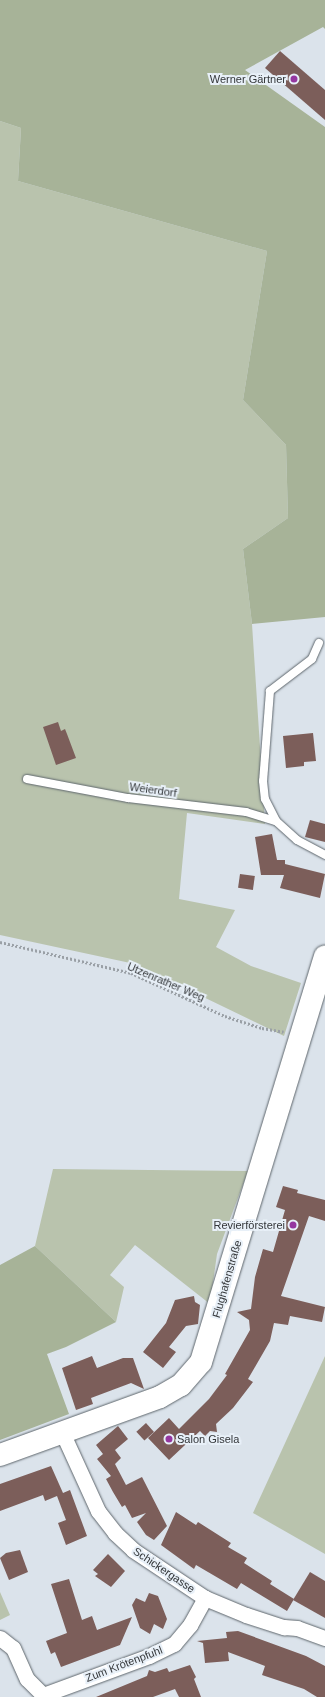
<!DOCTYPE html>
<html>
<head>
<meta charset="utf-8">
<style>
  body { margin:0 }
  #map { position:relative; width:325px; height:1697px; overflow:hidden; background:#dbe3eb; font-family:Arial,sans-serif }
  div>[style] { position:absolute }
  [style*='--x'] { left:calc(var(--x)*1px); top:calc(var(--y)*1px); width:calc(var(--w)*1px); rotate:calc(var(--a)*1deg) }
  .green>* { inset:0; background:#b9c3ad }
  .forest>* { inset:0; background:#a7b398 }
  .building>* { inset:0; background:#7c5e5a; transform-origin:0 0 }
  .path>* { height:2.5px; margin-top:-1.25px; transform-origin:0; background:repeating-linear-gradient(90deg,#9aa0a6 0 2px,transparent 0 4px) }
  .roads { filter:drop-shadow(0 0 1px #5e666c) drop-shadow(0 0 1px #5e666c) }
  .lane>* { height:8px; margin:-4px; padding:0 4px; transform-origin:4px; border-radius:4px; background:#fff }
  .street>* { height:15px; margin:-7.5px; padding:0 7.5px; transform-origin:7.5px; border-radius:7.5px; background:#fff }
  .secondary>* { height:22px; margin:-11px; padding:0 11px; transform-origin:11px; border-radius:11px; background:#fff }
  .dots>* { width:11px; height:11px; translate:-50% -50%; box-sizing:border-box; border:2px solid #e8f0f8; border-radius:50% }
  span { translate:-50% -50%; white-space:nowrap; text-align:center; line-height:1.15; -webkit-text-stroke:4px #e8f0f8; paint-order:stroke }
  .poi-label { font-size:11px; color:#333639 }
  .right { translate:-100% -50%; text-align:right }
  .left { translate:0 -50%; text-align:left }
  .street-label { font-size:11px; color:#333639 }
</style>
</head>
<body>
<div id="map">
  <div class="green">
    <i style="clip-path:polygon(0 121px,21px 128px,18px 181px,267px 251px,243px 400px,286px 445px,288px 518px,243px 549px,252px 624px,265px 824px,187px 813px,179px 899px,235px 910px,216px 947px,251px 966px,301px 983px,284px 1036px,135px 964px,0 935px)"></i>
    <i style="clip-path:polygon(53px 1169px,248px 1171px,217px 1254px,210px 1304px,135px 1245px,110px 1275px,124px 1287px,116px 1322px,35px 1246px)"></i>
    <i style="clip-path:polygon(325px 1356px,325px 1554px,253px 1513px)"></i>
    <i style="clip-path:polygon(0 1592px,10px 1615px,0 1620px)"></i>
  </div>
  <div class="forest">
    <i style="clip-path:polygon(0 0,325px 0,325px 29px,323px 27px,245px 70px,325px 127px,325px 617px,252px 624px,243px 549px,288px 518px,286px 445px,243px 400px,267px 251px,18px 181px,21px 128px,0 121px)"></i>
    <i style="clip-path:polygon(35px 1246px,116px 1322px,66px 1347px,47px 1354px,69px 1414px,0 1440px,0 1265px)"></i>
  </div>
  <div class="building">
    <i style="clip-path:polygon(280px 51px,325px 90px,325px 120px,265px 68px)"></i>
    <i style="clip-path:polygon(58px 722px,61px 731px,65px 729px,67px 734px,76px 758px,56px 765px,43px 727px)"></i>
    <i style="clip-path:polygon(313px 733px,316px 761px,304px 762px,304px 766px,286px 768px,283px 736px)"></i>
    <i style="clip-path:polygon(310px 820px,325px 824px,325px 842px,305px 837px)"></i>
    <i style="clip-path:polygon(272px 834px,277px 860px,285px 860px,285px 864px,325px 874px,320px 898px,280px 888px,284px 875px,261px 875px,255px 837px)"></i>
    <i style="left:240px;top:874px;width:15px;height:14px;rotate:8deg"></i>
    <i style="clip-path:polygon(283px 1186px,298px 1190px,297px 1193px,325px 1200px,325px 1221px,309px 1216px,281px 1296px,325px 1307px,322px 1322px,290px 1316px,288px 1325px,274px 1323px,270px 1341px,248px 1379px,253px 1382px,233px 1408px,216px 1424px,217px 1432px,210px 1431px,205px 1436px,200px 1431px,169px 1460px,148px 1438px,169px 1418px,179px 1429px,209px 1399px,227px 1375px,225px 1374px,250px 1330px,249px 1320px,237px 1312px,251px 1309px,255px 1277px,263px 1249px,273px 1252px,285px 1210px,276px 1207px)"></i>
    <i style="clip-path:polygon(194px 1296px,195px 1302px,200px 1305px,198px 1324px,186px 1326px,169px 1347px,176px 1352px,163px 1368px,143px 1352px,166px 1323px,175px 1300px)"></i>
    <i style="clip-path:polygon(92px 1356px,97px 1368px,123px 1358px,133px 1358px,144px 1389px,131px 1383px,91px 1398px,93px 1404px,76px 1410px,62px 1368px)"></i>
    <i style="left:146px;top:1423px;width:12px;height:13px;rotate:48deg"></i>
    <i style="clip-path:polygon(118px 1426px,128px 1439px,115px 1450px,121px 1458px,115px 1464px,126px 1485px,142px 1477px,167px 1526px,154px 1540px,146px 1535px,137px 1522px,146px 1513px,132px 1518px,125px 1505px,122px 1507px,113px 1492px,106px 1479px,111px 1476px,97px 1459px,103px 1454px,96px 1445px)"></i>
    <i style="clip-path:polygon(51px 1466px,63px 1493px,70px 1490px,87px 1536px,66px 1545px,58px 1523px,66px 1520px,57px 1496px,45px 1501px,43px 1495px,0 1511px,0 1484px)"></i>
    <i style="clip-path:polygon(176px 1512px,196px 1525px,198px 1522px,231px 1543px,228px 1547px,247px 1558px,244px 1563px,272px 1581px,270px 1584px,294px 1599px,287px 1611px,241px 1583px,237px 1589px,196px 1565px,194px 1569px,161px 1545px)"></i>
    <i style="clip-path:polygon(20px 1550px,28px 1572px,9px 1580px,0 1558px,6px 1553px)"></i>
    <i style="clip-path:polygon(108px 1554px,125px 1571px,111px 1587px,95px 1576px,98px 1574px,93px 1570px)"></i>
    <i style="clip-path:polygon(310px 1572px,325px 1581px,325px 1618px,293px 1600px)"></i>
    <i style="clip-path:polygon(69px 1579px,82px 1620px,92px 1616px,97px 1630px,132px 1617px,120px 1645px,61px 1667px,55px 1652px,51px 1654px,46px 1641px,67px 1633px,51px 1584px)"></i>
    <i style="clip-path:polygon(149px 1593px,158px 1596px,167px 1619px,163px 1629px,154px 1624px,150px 1634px,140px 1628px,132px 1605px,136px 1598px,145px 1602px)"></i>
    <i style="clip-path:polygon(238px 1631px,306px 1656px,325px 1666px,325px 1697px,317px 1697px,304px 1689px,262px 1675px,265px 1666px,228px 1652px,229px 1661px,205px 1663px,203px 1643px,197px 1641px,227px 1638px,226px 1632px)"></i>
    <i style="clip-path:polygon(190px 1665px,196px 1677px,194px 1679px,201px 1697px,179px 1697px,175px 1689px,153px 1697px,96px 1697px,147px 1676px,149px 1670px,155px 1672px,167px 1668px,169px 1672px)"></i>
  </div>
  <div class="path">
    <i style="--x:0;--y:942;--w:135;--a:13.3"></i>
    <i style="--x:131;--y:973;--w:103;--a:24.6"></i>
    <i style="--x:225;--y:1016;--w:39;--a:18"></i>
    <i style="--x:262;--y:1028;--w:22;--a:10"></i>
  </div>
  <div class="roads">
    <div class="lane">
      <i style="--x:319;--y:643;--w:17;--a:114"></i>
      <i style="--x:312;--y:659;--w:53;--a:142.7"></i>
      <i style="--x:270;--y:691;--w:90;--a:94.4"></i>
      <i style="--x:263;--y:781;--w:18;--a:84"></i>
      <i style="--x:265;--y:799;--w:25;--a:63"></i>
      <i style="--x:276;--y:821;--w:28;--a:42"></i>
      <i style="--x:297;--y:840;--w:32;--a:28"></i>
      <i style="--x:27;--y:779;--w:103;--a:10.7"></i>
      <i style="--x:128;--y:798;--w:119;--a:6.8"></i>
      <i style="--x:246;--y:812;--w:31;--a:17"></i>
    </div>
    <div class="street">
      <i style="--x:62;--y:1432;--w:87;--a:65.5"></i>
      <i style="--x:98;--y:1511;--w:28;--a:52"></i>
      <i style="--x:115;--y:1533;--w:25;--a:43"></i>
      <i style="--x:133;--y:1550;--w:87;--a:33.7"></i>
      <i style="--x:205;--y:1598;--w:44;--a:22.5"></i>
      <i style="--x:246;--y:1615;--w:40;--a:18"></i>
      <i style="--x:284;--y:1627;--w:13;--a:4"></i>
      <i style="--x:297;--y:1628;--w:30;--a:20"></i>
      <i style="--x:0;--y:1638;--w:16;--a:38"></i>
      <i style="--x:13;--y:1648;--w:34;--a:66"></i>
      <i style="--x:27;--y:1679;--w:23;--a:45"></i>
      <i style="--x:43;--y:1695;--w:113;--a:-20.2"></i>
      <i style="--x:149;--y:1656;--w:28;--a:-26"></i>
      <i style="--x:174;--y:1644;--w:25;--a:-50"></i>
      <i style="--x:190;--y:1625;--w:31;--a:-61"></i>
    </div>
    <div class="secondary">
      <i style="--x:0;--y:1455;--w:170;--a:-19.9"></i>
      <i style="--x:160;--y:1397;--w:24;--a:-30"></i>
      <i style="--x:181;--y:1385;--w:30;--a:-49"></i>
      <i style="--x:201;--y:1362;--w:424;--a:-73"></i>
    </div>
  </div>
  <div class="dots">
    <i style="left:294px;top:79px;background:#9537a0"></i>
    <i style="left:293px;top:1225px;background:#9537a0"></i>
    <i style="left:169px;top:1439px;background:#9537a0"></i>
  </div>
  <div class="poi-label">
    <span class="right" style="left:286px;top:79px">Werner Gärtner</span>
    <span class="right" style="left:285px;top:1225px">Revierförsterei</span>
    <span class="left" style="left:177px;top:1439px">Salon Gisela</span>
  </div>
  <div class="street-label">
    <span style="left:153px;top:790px;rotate:8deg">Weierdorf</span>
    <span style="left:166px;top:982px;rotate:23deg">Utzenrather Weg</span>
    <span style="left:227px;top:1279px;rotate:-74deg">Flughafenstraße</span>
    <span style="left:164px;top:1570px;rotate:34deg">Schickergasse</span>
    <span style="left:124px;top:1664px;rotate:-21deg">Zum Krötenpfuhl</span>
  </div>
</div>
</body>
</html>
